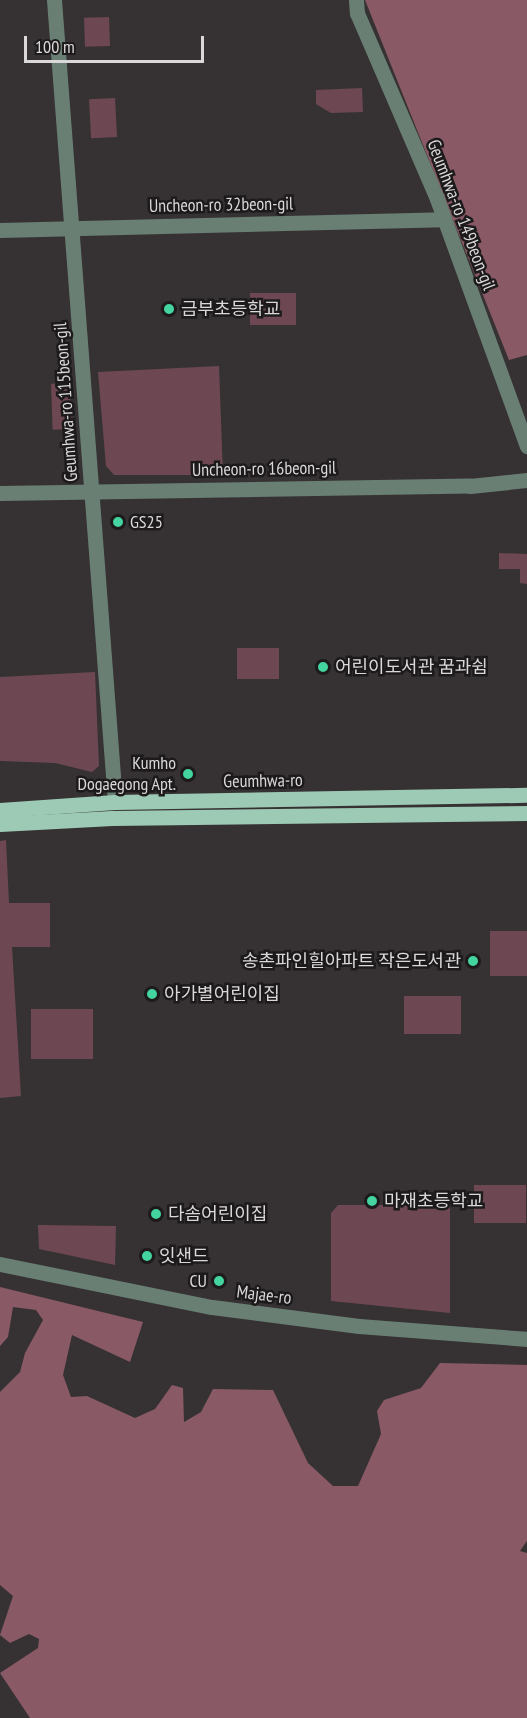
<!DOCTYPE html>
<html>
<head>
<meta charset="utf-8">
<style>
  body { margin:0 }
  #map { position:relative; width:527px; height:1718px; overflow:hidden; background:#363233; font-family:"PT Sans Narrow","Noto Sans KR",sans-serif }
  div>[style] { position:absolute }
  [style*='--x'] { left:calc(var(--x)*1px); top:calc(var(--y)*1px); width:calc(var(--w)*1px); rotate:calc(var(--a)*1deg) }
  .green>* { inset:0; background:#6d4852; transform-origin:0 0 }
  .forest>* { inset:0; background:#895966 }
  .minor>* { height:15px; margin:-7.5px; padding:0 7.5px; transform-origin:7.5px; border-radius:7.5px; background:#697f74 }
  .major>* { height:15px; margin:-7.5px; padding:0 7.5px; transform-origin:7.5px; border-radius:7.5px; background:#9dcab5 }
  .dots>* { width:16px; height:16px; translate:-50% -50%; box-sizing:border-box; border:3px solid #1c1a1b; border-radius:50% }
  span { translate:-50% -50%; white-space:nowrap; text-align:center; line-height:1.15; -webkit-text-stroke:5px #1c1a1b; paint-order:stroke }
  .street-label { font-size:18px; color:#dbd8d9 }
  .poi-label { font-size:18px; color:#dbd8d9 }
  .left { translate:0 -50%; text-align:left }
  .right { translate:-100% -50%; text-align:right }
  .scale { position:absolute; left:24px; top:36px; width:180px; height:27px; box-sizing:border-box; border:3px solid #dbd8d9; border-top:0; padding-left:8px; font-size:18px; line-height:21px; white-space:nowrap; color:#dbd8d9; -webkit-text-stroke:4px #1c1a1b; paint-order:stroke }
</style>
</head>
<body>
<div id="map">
  <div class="green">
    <i style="left:109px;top:17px;width:29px;height:25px;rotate:88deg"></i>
    <i style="clip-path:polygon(362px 88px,363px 112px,331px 113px,316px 104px,316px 90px)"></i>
    <i style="left:115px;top:98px;width:39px;height:26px;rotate:87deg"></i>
    <i style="left:250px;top:293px;width:46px;height:32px"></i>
    <i style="clip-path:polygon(219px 366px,223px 475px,114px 475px,106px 466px,98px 372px)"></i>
    <i style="left:70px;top:383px;width:46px;height:19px;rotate:88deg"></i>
    <i style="clip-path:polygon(499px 553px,527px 554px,527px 584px,520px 583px,520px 569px,499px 569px)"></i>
    <i style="left:237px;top:648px;width:42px;height:31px"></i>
    <i style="clip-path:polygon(95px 672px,99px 766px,92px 772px,55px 763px,0 761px,0 677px)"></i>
    <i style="clip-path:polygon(6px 840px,9px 903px,50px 903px,50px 947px,12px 947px,21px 1096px,0 1098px,0 841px)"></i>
    <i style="left:490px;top:931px;width:37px;height:45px"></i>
    <i style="left:404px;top:996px;width:57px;height:38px"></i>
    <i style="left:31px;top:1009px;width:62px;height:50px"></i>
    <i style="left:474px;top:1185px;width:52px;height:38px"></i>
    <i style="clip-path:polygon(338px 1205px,450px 1205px,450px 1313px,331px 1301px,331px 1213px)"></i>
    <i style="clip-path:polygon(38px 1225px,116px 1226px,115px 1265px,39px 1249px)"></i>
  </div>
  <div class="forest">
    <i style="clip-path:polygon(365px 0,527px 0,527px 355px,509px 360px)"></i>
    <i style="clip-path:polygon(0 1287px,143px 1322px,130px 1362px,72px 1335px,63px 1375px,71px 1397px,87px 1396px,135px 1418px,155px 1409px,172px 1385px,183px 1388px,184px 1422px,201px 1412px,213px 1389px,273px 1390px,308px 1463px,333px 1486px,358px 1486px,381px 1434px,377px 1411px,384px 1400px,421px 1388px,440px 1363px,527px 1365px,527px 1541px,520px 1551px,527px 1553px,527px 1718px,30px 1718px,0 1673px,38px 1648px,39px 1639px,29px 1634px,10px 1643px,0 1635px,13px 1596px,0 1585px,0 1392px,20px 1372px,25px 1353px,43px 1320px,36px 1310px,13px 1307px,8px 1337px,0 1346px)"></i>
  </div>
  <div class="minor">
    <i style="--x:54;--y:0;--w:804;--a:85.65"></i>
    <i style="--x:356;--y:0;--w:13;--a:86"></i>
    <i style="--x:357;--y:13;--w:202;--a:66.7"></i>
    <i style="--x:437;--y:199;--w:263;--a:70"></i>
    <i style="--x:0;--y:230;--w:444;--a:-1.4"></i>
    <i style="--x:0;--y:493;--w:470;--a:-0.9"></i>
    <i style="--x:470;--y:486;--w:57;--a:-6"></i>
    <i style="--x:0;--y:1264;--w:216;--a:11.5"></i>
    <i style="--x:212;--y:1307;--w:148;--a:7.4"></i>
    <i style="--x:359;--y:1326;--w:169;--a:4.4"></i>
  </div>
  <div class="major">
    <i style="--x:0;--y:810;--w:115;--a:-4"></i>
    <i style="--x:115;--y:802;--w:412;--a:-1"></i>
    <i style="--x:0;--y:824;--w:112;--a:-3.1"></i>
    <i style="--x:112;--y:818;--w:415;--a:-0.7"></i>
  </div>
  <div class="dots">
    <i style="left:169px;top:309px;background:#44d49f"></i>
    <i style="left:118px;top:522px;background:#44d49f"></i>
    <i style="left:323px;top:667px;background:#44d49f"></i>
    <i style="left:188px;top:774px;background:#44d49f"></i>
    <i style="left:473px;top:961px;background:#44d49f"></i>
    <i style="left:152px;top:994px;background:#44d49f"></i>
    <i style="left:372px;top:1201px;background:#44d49f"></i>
    <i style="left:156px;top:1214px;background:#44d49f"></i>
    <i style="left:147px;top:1256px;background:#44d49f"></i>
    <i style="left:219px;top:1281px;background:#44d49f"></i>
  </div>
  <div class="street-label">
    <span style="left:221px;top:205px;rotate:-1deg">Uncheon-ro 32beon-gil</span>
    <span style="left:461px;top:215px;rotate:69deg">Geumhwa-ro 149beon-gil</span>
    <span style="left:66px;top:402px;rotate:-94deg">Geumhwa-ro 115beon-gil</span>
    <span style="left:264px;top:469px;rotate:-1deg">Uncheon-ro 16beon-gil</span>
    <span style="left:263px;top:781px;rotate:-1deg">Geumhwa-ro</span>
    <span style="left:264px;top:1295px;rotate:7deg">Majae-ro</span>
  </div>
  <div class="poi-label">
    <span class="left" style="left:181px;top:309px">금부초등학교</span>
    <span class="left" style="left:130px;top:522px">GS25</span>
    <span class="left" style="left:335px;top:667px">어린이도서관 꿈과쉼</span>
    <span class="right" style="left:176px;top:774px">Kumho<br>Dogaegong Apt.</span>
    <span class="right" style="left:461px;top:961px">송촌파인힐아파트 작은도서관</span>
    <span class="left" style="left:164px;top:994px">아가별어린이집</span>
    <span class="left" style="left:384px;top:1201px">마재초등학교</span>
    <span class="left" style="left:168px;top:1214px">다솜어린이집</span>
    <span class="left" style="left:159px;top:1256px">잇샌드</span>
    <span class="right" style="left:207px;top:1281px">CU</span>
  </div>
  <div class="scale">100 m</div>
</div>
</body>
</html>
